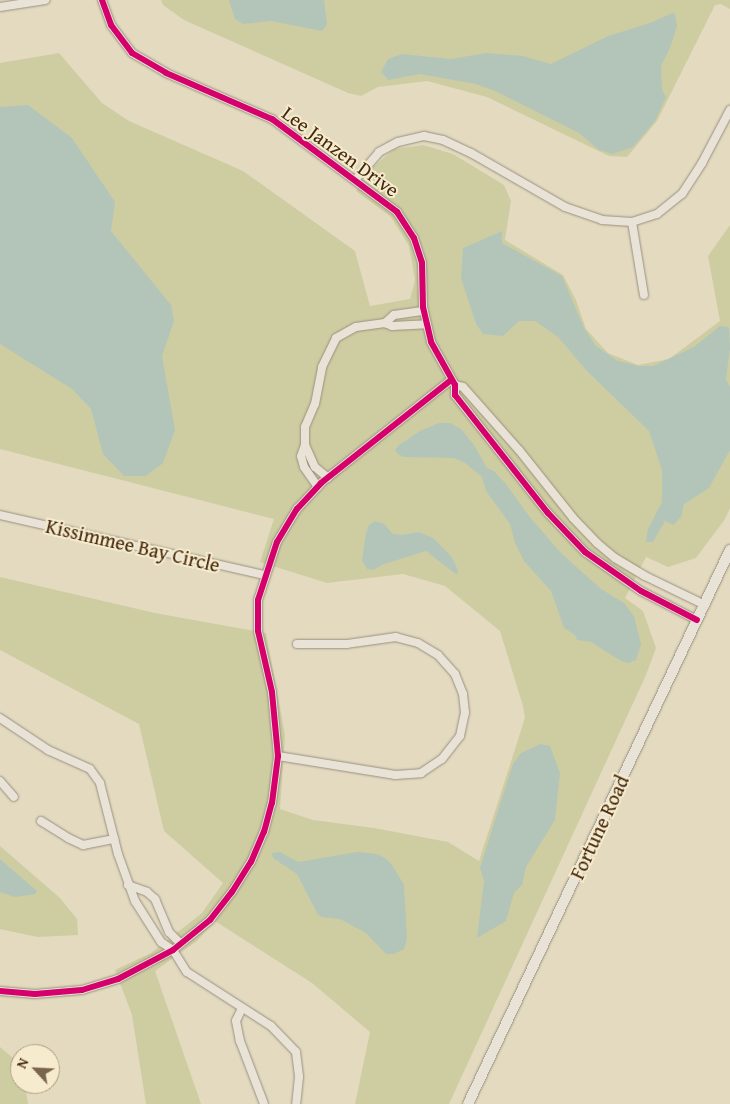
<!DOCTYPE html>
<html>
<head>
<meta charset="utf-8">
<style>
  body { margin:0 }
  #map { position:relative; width:730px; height:1104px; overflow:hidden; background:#e3dac0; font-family:"Gentium Book Plus",serif }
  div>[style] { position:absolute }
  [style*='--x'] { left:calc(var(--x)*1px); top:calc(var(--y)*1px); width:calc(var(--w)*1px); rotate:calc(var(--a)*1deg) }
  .green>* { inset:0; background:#cecda2 }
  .water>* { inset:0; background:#b3c4b9 }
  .roads { filter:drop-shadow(0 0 1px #99907e) drop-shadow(0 0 1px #99907e) }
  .minor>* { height:8px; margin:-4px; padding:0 4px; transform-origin:4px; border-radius:4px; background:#e8e3d6 }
  .tertiary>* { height:10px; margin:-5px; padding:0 5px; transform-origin:5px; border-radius:5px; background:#e8e3d6 }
  .cycleway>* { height:6px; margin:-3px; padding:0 3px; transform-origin:3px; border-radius:3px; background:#d6006c }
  span { translate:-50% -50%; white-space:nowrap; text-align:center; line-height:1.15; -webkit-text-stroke:4px #f6eccd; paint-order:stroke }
  .street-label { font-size:20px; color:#42260d }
  .north { position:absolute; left:10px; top:1044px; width:50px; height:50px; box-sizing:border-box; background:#f6eccd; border:1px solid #ae9d80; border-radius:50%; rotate:295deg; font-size:14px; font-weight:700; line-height:20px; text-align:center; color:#42260d }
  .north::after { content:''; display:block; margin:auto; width:18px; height:22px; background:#7a654c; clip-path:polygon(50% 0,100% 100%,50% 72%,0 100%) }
</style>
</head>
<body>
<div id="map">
  <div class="green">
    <i style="clip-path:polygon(161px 0,730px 0,730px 9px,721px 4px,715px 5px,657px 121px,627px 157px,609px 156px,487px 97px,427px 81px,378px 87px,361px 96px,348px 93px,184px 20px,163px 5px)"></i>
    <i style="clip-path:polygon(59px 53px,102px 103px,129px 121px,243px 171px,355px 251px,370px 306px,410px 299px,415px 280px,409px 246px,391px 217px,356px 191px,371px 169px,394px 149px,423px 145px,453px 154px,504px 185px,511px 201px,505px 240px,563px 275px,576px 300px,586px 329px,608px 353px,638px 365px,669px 359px,720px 321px,708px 256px,730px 225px,730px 508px,725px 519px,696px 558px,668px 567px,646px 557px,625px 598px,643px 611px,656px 648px,646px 675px,449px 1104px,355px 1104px,370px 1032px,312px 983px,215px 921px,197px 941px,155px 971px,201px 1104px,146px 1104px,132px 1015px,115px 970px,151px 953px,202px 913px,223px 883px,164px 831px,139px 724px,0 650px,0 577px,155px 613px,266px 633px,285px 735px,280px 809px,313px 820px,374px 828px,448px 842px,479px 861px,525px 718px,523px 706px,500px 631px,445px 586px,403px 574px,327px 583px,260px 562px,274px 519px,0 449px,0 63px)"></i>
    <i style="clip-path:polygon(0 846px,60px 898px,77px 919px,78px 935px,38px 937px,0 929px)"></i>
    <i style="clip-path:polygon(0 1047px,20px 1064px,20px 1084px,25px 1084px,28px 1104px,0 1104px)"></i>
  </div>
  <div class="water">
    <i style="clip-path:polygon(229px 0,324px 0,327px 24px,322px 31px,271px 21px,243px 24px,235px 19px)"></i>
    <i style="clip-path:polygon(673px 13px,675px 15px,677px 26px,670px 48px,661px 66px,662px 89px,666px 97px,655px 121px,633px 147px,613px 154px,599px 150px,579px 133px,495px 91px,476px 84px,420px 74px,388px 80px,381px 72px,388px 59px,402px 54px,451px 59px,486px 53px,523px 56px,551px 64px,608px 36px,647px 24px)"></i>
    <i style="clip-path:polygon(28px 105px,72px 138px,115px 202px,111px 231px,171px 305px,174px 321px,162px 356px,175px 430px,163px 463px,146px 476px,124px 476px,103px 454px,91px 409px,72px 389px,0 344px,0 107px)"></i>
    <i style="clip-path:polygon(502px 231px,502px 243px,562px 276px,584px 328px,596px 346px,618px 361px,639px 366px,653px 366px,694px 347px,720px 326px,729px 327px,730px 348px,726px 379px,730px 387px,730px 450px,709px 488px,684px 504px,681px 517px,673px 525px,665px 521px,653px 542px,646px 542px,648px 529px,662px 502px,662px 470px,649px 431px,586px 370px,558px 337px,535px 321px,519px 321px,503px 336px,483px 334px,476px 324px,461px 278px,463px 248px)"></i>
    <i style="clip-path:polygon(439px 423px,450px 423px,461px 429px,474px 445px,487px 468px,494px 471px,506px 484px,529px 516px,560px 552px,601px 589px,624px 603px,634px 616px,641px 644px,636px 660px,628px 663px,621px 661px,591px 642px,577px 640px,575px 635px,564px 628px,551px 591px,524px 561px,515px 543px,510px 524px,486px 491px,482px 477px,465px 463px,454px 458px,404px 457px,398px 454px,395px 450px,399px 445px,420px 431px)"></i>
    <i style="clip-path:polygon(375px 521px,384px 524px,393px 534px,402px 535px,419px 532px,433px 538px,451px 556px,458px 570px,457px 575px,426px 551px,384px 564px,373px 570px,367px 569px,362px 560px,366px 533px,369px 525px)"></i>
    <i style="clip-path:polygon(540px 744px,550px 746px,560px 773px,555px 820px,526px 867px,522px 885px,514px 893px,506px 921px,477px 938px,484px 881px,480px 868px,502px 798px,513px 764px,521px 753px)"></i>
    <i style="clip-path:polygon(280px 852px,298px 862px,357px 852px,377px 854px,385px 858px,392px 865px,404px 885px,407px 938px,404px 949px,394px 954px,386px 954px,366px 933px,340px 919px,321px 917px,317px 913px,297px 874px,273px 858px,272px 853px)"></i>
    <i style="clip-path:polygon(0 859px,37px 891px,35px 894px,15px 897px,0 892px)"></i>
  </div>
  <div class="roads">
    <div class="minor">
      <i style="--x:102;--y:0;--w:27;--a:70"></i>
      <i style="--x:111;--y:25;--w:35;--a:53"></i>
      <i style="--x:132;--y:53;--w:39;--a:30"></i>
      <i style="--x:166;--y:73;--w:116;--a:23.5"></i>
      <i style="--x:272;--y:119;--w:156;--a:36.6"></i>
      <i style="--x:397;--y:212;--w:31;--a:57"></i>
      <i style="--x:414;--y:238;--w:26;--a:72"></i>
      <i style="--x:422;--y:263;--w:44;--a:88.7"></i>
      <i style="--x:423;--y:307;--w:17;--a:77"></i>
      <i style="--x:427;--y:324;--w:18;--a:77"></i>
      <i style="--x:431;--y:342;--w:49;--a:60.8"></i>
      <i style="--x:455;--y:385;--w:10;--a:90"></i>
      <i style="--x:455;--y:395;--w:150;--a:51.8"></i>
      <i style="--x:548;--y:513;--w:54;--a:46.5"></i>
      <i style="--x:585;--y:552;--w:68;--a:34.9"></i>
      <i style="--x:641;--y:591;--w:63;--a:27.4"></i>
      <i style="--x:0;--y:7;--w:46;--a:-8.8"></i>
      <i style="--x:355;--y:180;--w:37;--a:-49"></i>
      <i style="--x:379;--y:152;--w:21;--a:-28"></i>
      <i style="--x:398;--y:142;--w:27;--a:-13"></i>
      <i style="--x:424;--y:136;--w:19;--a:12"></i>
      <i style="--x:443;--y:140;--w:31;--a:25"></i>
      <i style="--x:471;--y:153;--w:108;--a:29.9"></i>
      <i style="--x:565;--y:207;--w:39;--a:19"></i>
      <i style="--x:602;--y:220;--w:30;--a:4"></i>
      <i style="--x:632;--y:222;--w:26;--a:-18"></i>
      <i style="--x:657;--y:214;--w:32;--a:-39"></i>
      <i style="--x:682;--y:194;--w:37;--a:-57"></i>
      <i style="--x:702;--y:163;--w:60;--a:-62.2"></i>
      <i style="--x:632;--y:222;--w:74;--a:80.7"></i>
      <i style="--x:385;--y:323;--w:12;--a:-42"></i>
      <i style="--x:394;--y:315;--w:30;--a:-8"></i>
      <i style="--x:455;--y:385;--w:8;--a:14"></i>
      <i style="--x:463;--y:387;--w:84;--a:48.4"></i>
      <i style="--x:519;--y:450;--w:87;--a:51.5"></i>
      <i style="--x:573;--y:518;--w:35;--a:46"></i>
      <i style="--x:597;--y:543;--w:23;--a:40"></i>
      <i style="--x:615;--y:558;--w:35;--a:31"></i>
      <i style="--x:645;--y:576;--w:67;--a:25.8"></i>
      <i style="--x:305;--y:445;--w:24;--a:66"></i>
      <i style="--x:315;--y:467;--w:17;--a:40"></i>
      <i style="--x:318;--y:487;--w:24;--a:-125"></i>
      <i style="--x:304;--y:467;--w:11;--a:-105"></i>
      <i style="--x:301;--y:456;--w:12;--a:-70"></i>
      <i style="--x:305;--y:445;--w:18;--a:-90"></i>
      <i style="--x:305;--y:427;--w:25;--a:-67"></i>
      <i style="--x:315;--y:404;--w:38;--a:-79"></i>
      <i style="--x:322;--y:367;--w:32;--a:-64"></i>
      <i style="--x:336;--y:338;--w:23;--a:-29"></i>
      <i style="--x:356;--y:327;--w:29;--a:-8"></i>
      <i style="--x:385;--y:323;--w:8;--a:23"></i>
      <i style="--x:392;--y:326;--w:35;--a:-3"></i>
      <i style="--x:0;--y:515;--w:272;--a:12.8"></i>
      <i style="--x:0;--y:718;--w:58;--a:33.7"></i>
      <i style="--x:48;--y:750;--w:46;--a:24.3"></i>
      <i style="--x:90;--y:769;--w:17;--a:54"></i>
      <i style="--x:100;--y:783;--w:73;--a:75.8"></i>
      <i style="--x:118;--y:854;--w:50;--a:70.1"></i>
      <i style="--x:135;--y:901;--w:49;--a:57.6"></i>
      <i style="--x:161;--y:942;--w:14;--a:34"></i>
      <i style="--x:173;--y:950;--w:26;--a:58"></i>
      <i style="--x:187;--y:972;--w:100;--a:32.7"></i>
      <i style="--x:271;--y:1026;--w:36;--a:46"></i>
      <i style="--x:296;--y:1052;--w:25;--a:83"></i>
      <i style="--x:299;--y:1077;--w:27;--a:96"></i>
      <i style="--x:278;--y:756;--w:119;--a:9.2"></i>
      <i style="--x:395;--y:775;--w:26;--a:-4"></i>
      <i style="--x:421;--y:773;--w:25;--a:-34"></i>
      <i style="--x:442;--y:759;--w:29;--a:-52"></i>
      <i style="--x:460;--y:736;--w:24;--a:-78"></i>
      <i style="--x:465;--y:713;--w:19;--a:-96"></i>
      <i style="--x:463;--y:694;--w:22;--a:-112"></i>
      <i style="--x:455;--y:674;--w:25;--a:-132"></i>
      <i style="--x:438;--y:655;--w:23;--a:-149"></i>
      <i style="--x:418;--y:643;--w:23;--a:-165"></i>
      <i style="--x:396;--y:637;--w:49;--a:171.9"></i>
      <i style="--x:347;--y:644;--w:50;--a:180"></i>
      <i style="--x:0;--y:781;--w:21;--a:49"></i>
      <i style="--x:41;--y:821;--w:32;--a:32"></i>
      <i style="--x:68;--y:838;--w:17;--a:25"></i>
      <i style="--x:83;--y:845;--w:32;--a:-11"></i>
      <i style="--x:128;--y:885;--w:20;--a:20"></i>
      <i style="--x:147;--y:892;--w:11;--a:41"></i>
      <i style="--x:155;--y:899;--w:36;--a:67"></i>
      <i style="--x:169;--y:932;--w:16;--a:45"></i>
      <i style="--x:0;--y:991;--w:35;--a:5"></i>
      <i style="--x:35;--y:994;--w:47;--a:-4.9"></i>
      <i style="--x:82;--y:990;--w:38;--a:-17"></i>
      <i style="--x:118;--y:979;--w:62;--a:-27.8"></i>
      <i style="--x:173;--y:950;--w:48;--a:-39"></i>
      <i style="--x:210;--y:920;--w:36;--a:-52"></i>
      <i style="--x:232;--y:892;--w:36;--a:-58"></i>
      <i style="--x:251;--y:862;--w:33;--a:-67"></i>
      <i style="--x:264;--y:832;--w:30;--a:-75"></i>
      <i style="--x:272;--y:803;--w:47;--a:-82.7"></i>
      <i style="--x:278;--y:756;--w:64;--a:-95.4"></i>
      <i style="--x:272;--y:692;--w:63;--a:-102.9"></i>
      <i style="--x:258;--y:631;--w:31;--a:-90"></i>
      <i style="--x:258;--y:600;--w:61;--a:-71.9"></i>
      <i style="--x:277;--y:542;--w:39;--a:-59"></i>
      <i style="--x:297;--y:509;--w:35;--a:-47"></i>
      <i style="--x:321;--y:483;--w:166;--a:-38.4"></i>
      <i style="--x:242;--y:1008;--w:14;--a:115"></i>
      <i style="--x:236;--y:1021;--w:20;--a:79"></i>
      <i style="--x:240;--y:1041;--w:67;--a:69.1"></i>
    </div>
    <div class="tertiary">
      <i style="--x:468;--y:1104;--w:613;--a:-64.69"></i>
    </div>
  </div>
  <div class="cycleway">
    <i style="--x:102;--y:0;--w:27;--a:70"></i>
    <i style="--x:111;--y:25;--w:35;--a:53"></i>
    <i style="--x:132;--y:53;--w:39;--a:30"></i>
    <i style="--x:166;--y:73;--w:116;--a:23.5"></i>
    <i style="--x:272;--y:119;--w:156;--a:36.6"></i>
    <i style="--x:397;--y:212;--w:31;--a:57"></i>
    <i style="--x:414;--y:238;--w:26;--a:72"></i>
    <i style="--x:422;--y:263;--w:44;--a:88.7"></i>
    <i style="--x:423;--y:307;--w:17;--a:77"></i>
    <i style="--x:427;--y:324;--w:18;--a:77"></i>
    <i style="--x:431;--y:342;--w:49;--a:60.8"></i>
    <i style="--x:455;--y:385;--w:10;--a:90"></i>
    <i style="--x:455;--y:395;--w:150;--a:51.8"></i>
    <i style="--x:548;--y:513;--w:54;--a:46.5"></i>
    <i style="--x:585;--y:552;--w:68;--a:34.9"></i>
    <i style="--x:641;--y:591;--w:63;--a:27.4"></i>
    <i style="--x:0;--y:991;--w:35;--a:5"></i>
    <i style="--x:35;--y:994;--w:47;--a:-4.9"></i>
    <i style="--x:82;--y:990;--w:38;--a:-17"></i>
    <i style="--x:118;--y:979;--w:62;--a:-27.8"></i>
    <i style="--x:173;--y:950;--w:48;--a:-39"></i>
    <i style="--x:210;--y:920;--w:36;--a:-52"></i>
    <i style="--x:232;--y:892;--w:36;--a:-58"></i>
    <i style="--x:251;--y:862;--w:33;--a:-67"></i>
    <i style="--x:264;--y:832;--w:30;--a:-75"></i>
    <i style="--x:272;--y:803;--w:47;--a:-82.7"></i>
    <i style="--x:278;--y:756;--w:64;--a:-95.4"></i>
    <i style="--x:272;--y:692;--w:63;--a:-102.9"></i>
    <i style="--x:258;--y:631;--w:31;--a:-90"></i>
    <i style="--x:258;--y:600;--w:61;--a:-71.9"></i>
    <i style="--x:277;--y:542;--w:39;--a:-59"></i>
    <i style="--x:297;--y:509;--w:35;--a:-47"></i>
    <i style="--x:321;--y:483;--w:166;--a:-38.4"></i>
  </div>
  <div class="street-label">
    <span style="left:341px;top:151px;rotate:36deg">Lee Janzen Drive</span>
    <span style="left:133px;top:545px;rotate:13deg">Kissimmee Bay Circle</span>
    <span style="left:599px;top:827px;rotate:-65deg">Fortune Road</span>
  </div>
  <div class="north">N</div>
</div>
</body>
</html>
